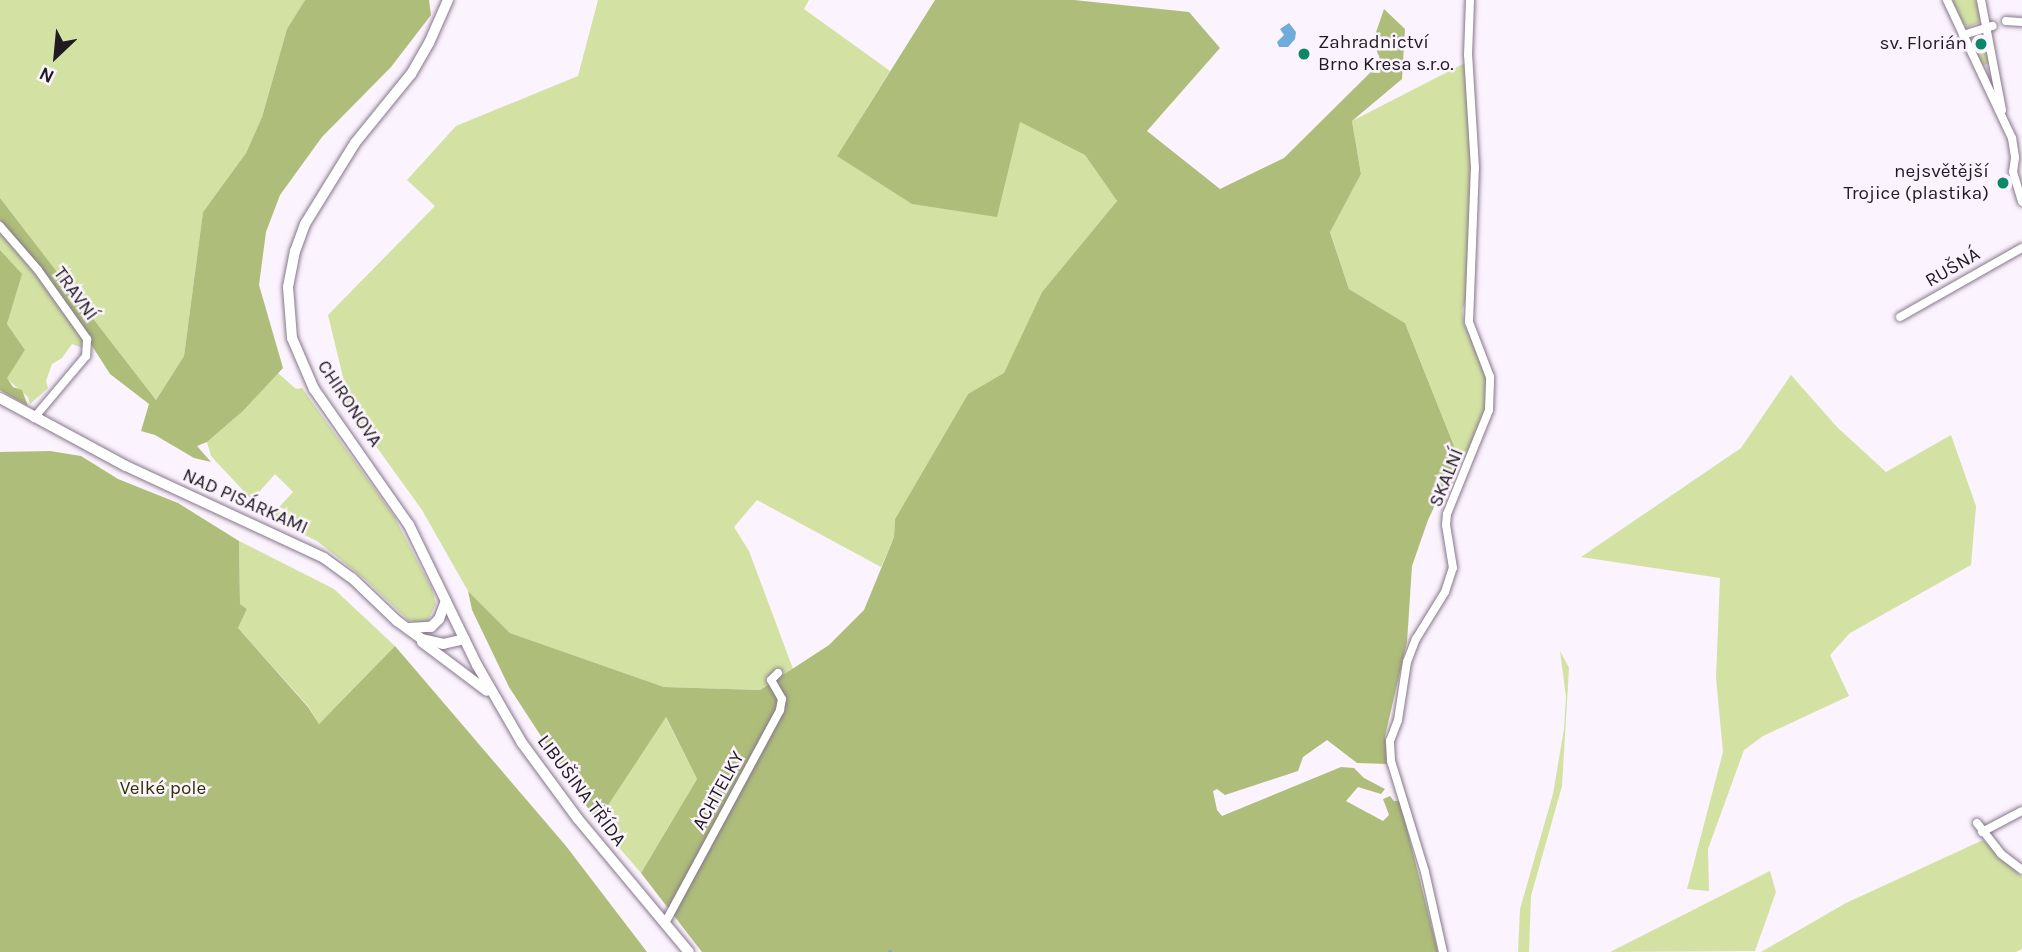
<!DOCTYPE html>
<html>
<head>
<meta charset="utf-8">
<style>
  body { margin:0 }
  #map { position:relative; width:2022px; height:952px; overflow:hidden; background:#fbf3fd; font-family:Karla,sans-serif }
  div>[style] { position:absolute }
  [style*='--x'] { left:calc(var(--x)*1px); top:calc(var(--y)*1px); width:calc(var(--w)*1px); rotate:calc(var(--a)*1deg) }
  .green>* { inset:0; background:#d3e2a3 }
  .forest>* { inset:0; background:#aebd7a }
  .water>* { inset:0; background:#70acd9 }
  .stream>* { height:2.5px; margin:-1.25px; padding:0 1.25px; transform-origin:1.25px; border-radius:1.25px; background:#70acd9 }
  .roads { filter:drop-shadow(0 0 2px #86768b) drop-shadow(0 0 2px #86768b) }
  .street>* { height:8px; margin:-4px; padding:0 4px; transform-origin:4px; border-radius:4px; background:#fff }
  .secondary>* { height:10px; margin:-5px; padding:0 5px; transform-origin:5px; border-radius:5px; background:#fff }
  .dots>* { width:19px; height:19px; translate:-50% -50%; box-sizing:border-box; border:4px solid #fbf3fd; border-radius:50% }
  span { translate:-50% -50%; white-space:nowrap; text-align:center; line-height:1.15; -webkit-text-stroke:5px #fbf3fd; paint-order:stroke }
  .poi-label { font-size:19px; color:#201a22 }
  .left { translate:0 -50%; text-align:left }
  .right { translate:-100% -50%; text-align:right }
  .street-label { font-size:19px; color:#201a22 }
  .park-label { font-size:19px; color:#2c3400 }
  .north { position:absolute; left:21px; top:21px; width:70px; height:70px; -webkit-text-stroke:5px #fbf3fd; paint-order:stroke; rotate:206deg; font-size:19px; font-weight:700; line-height:28px; text-align:center; color:#201a22 }
  .north::after { content:''; display:block; margin:auto; width:24px; height:32px; background:#201a22; clip-path:polygon(50% 0,100% 100%,50% 72%,0 100%) }
</style>
</head>
<body>
<div id="map">
  <div class="green">
    <i style="clip-path:polygon(0 0,305px 0,287px 29px,262px 117px,246px 153px,203px 212px,184px 356px,156px 400px,0 198px)"></i>
    <i style="clip-path:polygon(598px 0,809px 0,804px 9px,890px 71px,837px 156px,1020px 122px,1085px 155px,1117px 201px,1042px 292px,1004px 374px,968px 394px,895px 519px,894px 537px,881px 567px,757px 500px,734px 527px,749px 551px,793px 669px,760px 690px,664px 687px,510px 633px,468px 591px,422px 510px,334px 388px,343px 377px,328px 315px,435px 206px,407px 180px,456px 126px,578px 76px)"></i>
    <i style="clip-path:polygon(1952px 0,1976px 0,1981px 18px,1978px 23px,1969px 27px,1964px 25px)"></i>
    <i style="clip-path:polygon(1984px 34px,1990px 63px,1981px 66px,1968px 39px)"></i>
    <i style="clip-path:polygon(1465px 63px,1471px 165px,1467px 297px,1462px 310px,1465px 327px,1474px 342px,1488px 382px,1489px 401px,1466px 460px,1458px 456px,1405px 323px,1349px 289px,1330px 231px,1361px 174px,1352px 121px)"></i>
    <i style="clip-path:polygon(0 229px,48px 285px,82px 334px,85px 349px,72px 344px,62px 358px,52px 364px,46px 381px,48px 388px,30px 404px,28px 397px,6px 378px,25px 350px,7px 324px,21px 274px,0 250px)"></i>
    <i style="clip-path:polygon(278px 373px,296px 389px,302px 388px,394px 516px,432px 589px,436px 604px,428px 620px,421px 623px,408px 620px,366px 580px,317px 541px,269px 518px,293px 492px,275px 474px,252px 500px,211px 456px,207px 442px,243px 411px)"></i>
    <i style="clip-path:polygon(1791px 375px,1837px 427px,1886px 472px,1951px 435px,1976px 506px,1971px 565px,1850px 633px,1830px 655px,1849px 696px,1763px 736px,1744px 750px,1708px 849px,1709px 891px,1687px 889px,1723px 752px,1716px 678px,1720px 578px,1581px 557px,1741px 448px)"></i>
    <i style="clip-path:polygon(239px 541px,334px 589px,395px 646px,319px 724px,308px 706px,238px 628px,247px 609px,240px 604px)"></i>
    <i style="clip-path:polygon(1560px 651px,1569px 668px,1562px 786px,1531px 896px,1529px 952px,1518px 952px,1520px 909px,1553px 794px,1564px 729px,1566px 697px)"></i>
    <i style="clip-path:polygon(665px 716px,697px 779px,641px 873px,597px 822px)"></i>
    <i style="clip-path:polygon(1983px 840px,2022px 877px,2022px 949px,2016px 952px,1761px 952px,1846px 903px)"></i>
    <i style="clip-path:polygon(1770px 871px,1776px 892px,1755px 951px,1610px 952px)"></i>
  </div>
  <div class="forest">
    <i style="clip-path:polygon(305px 0,429px 0,431px 15px,391px 67px,322px 137px,280px 195px,266px 232px,259px 285px,283px 368px,243px 411px,207px 442px,197px 446px,211px 462px,194px 458px,155px 435px,141px 431px,149px 404px,110px 374px,60px 296px,0 220px,0 198px,156px 400px,184px 356px,203px 212px,246px 153px,262px 117px,287px 29px)"></i>
    <i style="clip-path:polygon(935px 0,1074px 0,1189px 12px,1220px 48px,1147px 131px,1220px 189px,1284px 158px,1381px 62px,1373px 41px,1384px 9px,1405px 29px,1402px 79px,1352px 121px,1361px 174px,1330px 232px,1349px 289px,1405px 323px,1458px 456px,1428px 520px,1412px 566px,1407px 642px,1385px 736px,1388px 764px,1357px 763px,1327px 740px,1303px 757px,1298px 771px,1225px 795px,1217px 789px,1213px 791px,1217px 810px,1222px 816px,1341px 767px,1354px 768px,1364px 778px,1385px 789px,1381px 794px,1358px 787px,1346px 801px,1383px 821px,1389px 815px,1383px 799px,1390px 796px,1394px 801px,1400px 801px,1438px 952px,702px 952px,641px 873px,697px 779px,666px 717px,597px 822px,509px 687px,472px 610px,468px 591px,510px 633px,664px 687px,760px 690px,829px 645px,864px 610px,894px 537px,895px 519px,968px 394px,1004px 373px,1042px 292px,1117px 201px,1085px 155px,1020px 122px,997px 217px,912px 204px,837px 156px)"></i>
    <i style="clip-path:polygon(0 250px,22px 274px,7px 324px,25px 350px,7px 378px,13px 387px,22px 390px,28px 406px,0 390px)"></i>
    <i style="clip-path:polygon(50px 451px,81px 456px,118px 479px,178px 503px,239px 541px,240px 604px,247px 609px,238px 628px,308px 707px,319px 724px,395px 646px,566px 846px,647px 952px,0 952px,0 452px)"></i>
  </div>
  <div class="water">
    <i style="clip-path:polygon(1289px 23px,1296px 32px,1295px 39px,1288px 47px,1279px 47px,1277px 42px,1284px 35px,1280px 29px)"></i>
  </div>
  <div class="stream">
    <i style="--x:889;--y:952;--w:1;--a:-45"></i>
  </div>
  <div class="roads">
    <div class="street">
      <i style="--x:1947;--y:0;--w:153;--a:64.8"></i>
      <i style="--x:2012;--y:138;--w:20;--a:81"></i>
      <i style="--x:2015;--y:158;--w:14;--a:98"></i>
      <i style="--x:2013;--y:172;--w:31;--a:73"></i>
      <i style="--x:1981;--y:0;--w:112;--a:79.2"></i>
      <i style="--x:2006;--y:21;--w:16;--a:4"></i>
      <i style="--x:1963;--y:35;--w:31;--a:-17"></i>
      <i style="--x:0;--y:226;--w:58;--a:49.2"></i>
      <i style="--x:38;--y:270;--w:85;--a:54.6"></i>
      <i style="--x:87;--y:339;--w:17;--a:93"></i>
      <i style="--x:86;--y:356;--w:81;--a:130"></i>
      <i style="--x:1900;--y:317;--w:140;--a:-29.5"></i>
      <i style="--x:1977;--y:823;--w:39;--a:52"></i>
      <i style="--x:2001;--y:854;--w:26;--a:37"></i>
      <i style="--x:1982;--y:832;--w:45;--a:-27.7"></i>
      <i style="--x:665;--y:923;--w:242;--a:-61.6"></i>
      <i style="--x:780;--y:710;--w:11;--a:-80"></i>
      <i style="--x:782;--y:699;--w:22;--a:-120"></i>
      <i style="--x:771;--y:680;--w:10;--a:-45"></i>
      <i style="--x:1443;--y:952;--w:82;--a:-102.7"></i>
      <i style="--x:1425;--y:872;--w:116;--a:-107"></i>
      <i style="--x:1391;--y:761;--w:20;--a:-93"></i>
      <i style="--x:1390;--y:741;--w:22;--a:-69"></i>
      <i style="--x:1398;--y:720;--w:59;--a:-81.2"></i>
      <i style="--x:1407;--y:662;--w:25;--a:-69"></i>
      <i style="--x:1416;--y:639;--w:55;--a:-58.3"></i>
      <i style="--x:1445;--y:592;--w:25;--a:-72"></i>
      <i style="--x:1453;--y:568;--w:44;--a:-99.2"></i>
      <i style="--x:1446;--y:525;--w:11;--a:-85"></i>
      <i style="--x:1447;--y:514;--w:112;--a:-68"></i>
      <i style="--x:1489;--y:410;--w:33;--a:-88"></i>
      <i style="--x:1490;--y:377;--w:59;--a:-110.9"></i>
      <i style="--x:1469;--y:322;--w:154;--a:-87.8"></i>
      <i style="--x:1475;--y:168;--w:113;--a:-93.5"></i>
      <i style="--x:1468;--y:55;--w:55;--a:-87.9"></i>
    </div>
    <div class="secondary">
      <i style="--x:448;--y:0;--w:47;--a:113.8"></i>
      <i style="--x:429;--y:43;--w:36;--a:120"></i>
      <i style="--x:411;--y:74;--w:89;--a:129.1"></i>
      <i style="--x:355;--y:143;--w:95;--a:121.7"></i>
      <i style="--x:305;--y:224;--w:29;--a:110"></i>
      <i style="--x:295;--y:251;--w:37;--a:101"></i>
      <i style="--x:288;--y:287;--w:51;--a:85.5"></i>
      <i style="--x:292;--y:338;--w:56;--a:66.7"></i>
      <i style="--x:314;--y:389;--w:166;--a:55.1"></i>
      <i style="--x:409;--y:525;--w:156;--a:64.1"></i>
      <i style="--x:477;--y:665;--w:90;--a:60"></i>
      <i style="--x:522;--y:743;--w:94;--a:53.6"></i>
      <i style="--x:578;--y:819;--w:173;--a:50.2"></i>
      <i style="--x:0;--y:398;--w:143;--a:28.4"></i>
      <i style="--x:126;--y:466;--w:218;--a:24.9"></i>
      <i style="--x:324;--y:558;--w:34;--a:36"></i>
      <i style="--x:352;--y:578;--w:62;--a:43.7"></i>
      <i style="--x:397;--y:621;--w:31;--a:36"></i>
      <i style="--x:422;--y:639;--w:22;--a:13"></i>
      <i style="--x:443;--y:644;--w:22;--a:-13"></i>
      <i style="--x:409;--y:628;--w:22;--a:-3"></i>
      <i style="--x:431;--y:627;--w:11;--a:-45"></i>
      <i style="--x:439;--y:619;--w:19;--a:-69"></i>
      <i style="--x:422;--y:642;--w:81;--a:37"></i>
    </div>
  </div>
  <div class="dots">
    <i style="left:1981px;top:44px;background:#0d8769"></i>
    <i style="left:1304px;top:54px;background:#0d8769"></i>
    <i style="left:2003px;top:183px;background:#0d8769"></i>
  </div>
  <div class="poi-label">
    <span class="left" style="left:1318px;top:54px">Zahradnictví<br>Brno Kresa s.r.o.</span>
    <span class="right" style="left:1967px;top:44px">sv. Florián</span>
    <span class="right" style="left:1989px;top:183px">nejsvětější<br>Trojice (plastika)</span>
  </div>
  <div class="street-label">
    <span style="left:1953px;top:268px;rotate:-30deg">RUŠNÁ</span>
    <span style="left:75px;top:294px;rotate:54deg">TRAVNÍ</span>
    <span style="left:349px;top:404px;rotate:56deg">CHIRONOVA</span>
    <span style="left:1447px;top:478px;rotate:-68deg">SKALNÍ</span>
    <span style="left:245px;top:502px;rotate:24deg">NAD PISÁRKAMI</span>
    <span style="left:581px;top:791px;rotate:53deg">LIBUŠINA TŘÍDA</span>
    <span style="left:719px;top:791px;rotate:-61deg">ACHTELKY</span>
  </div>
  <div class="park-label">
    <span style="left:163px;top:789px">Velké pole</span>
  </div>
  <div class="north">N</div>
</div>
</body>
</html>
